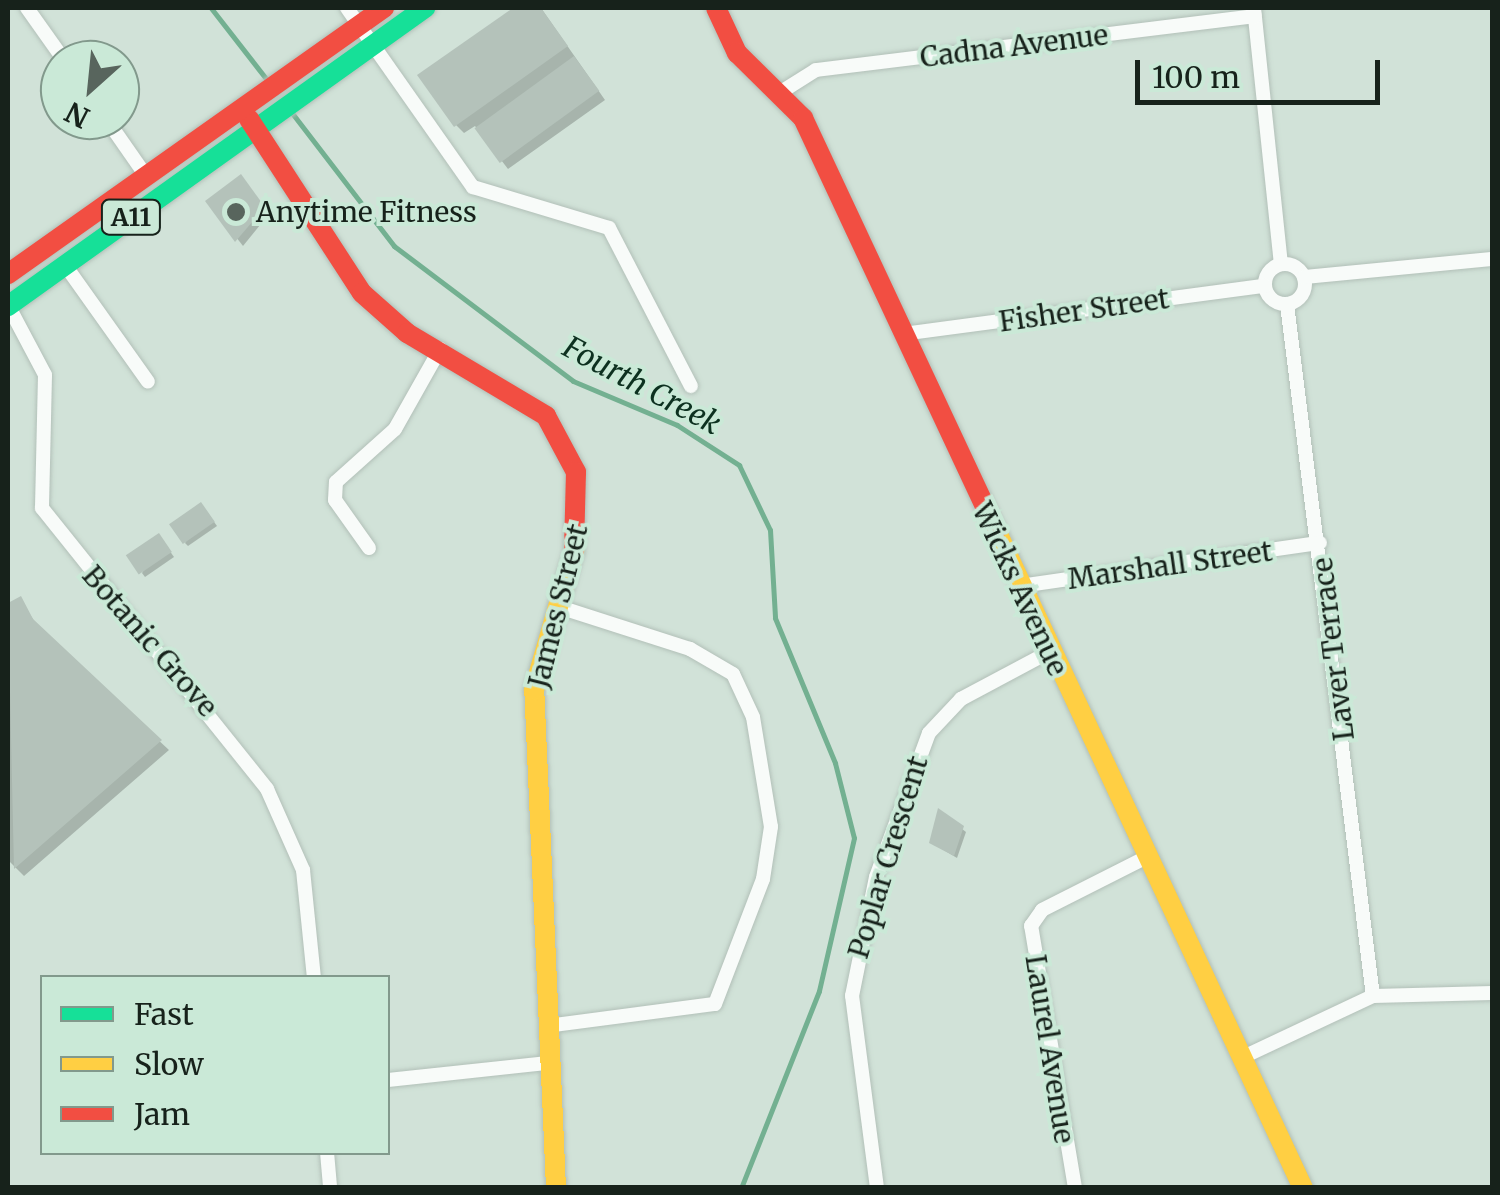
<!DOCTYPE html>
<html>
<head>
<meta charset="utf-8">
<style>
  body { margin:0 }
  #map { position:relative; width:1500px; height:1195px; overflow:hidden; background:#d1e2d8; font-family:Merriweather,serif }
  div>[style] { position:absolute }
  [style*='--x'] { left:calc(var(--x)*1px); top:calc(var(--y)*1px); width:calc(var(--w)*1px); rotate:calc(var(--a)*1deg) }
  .shadow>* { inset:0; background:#0003 }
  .stream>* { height:5px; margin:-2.5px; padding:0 2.5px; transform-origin:2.5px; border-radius:2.5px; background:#73b091 }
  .building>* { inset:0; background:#b4c2ba; transform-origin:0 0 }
  .roads { filter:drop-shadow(0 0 2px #b2c0b8) drop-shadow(0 0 2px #b2c0b8) }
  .street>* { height:14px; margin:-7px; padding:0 7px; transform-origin:7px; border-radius:7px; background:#f8fbf9 }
  .street>.ring { margin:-7px; padding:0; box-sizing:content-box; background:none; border:14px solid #f8fbf9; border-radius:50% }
  .fast>* { height:20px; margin:-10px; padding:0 10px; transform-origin:10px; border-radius:10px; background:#16e098 }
  .slow>* { height:20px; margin:-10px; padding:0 10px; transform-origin:10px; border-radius:10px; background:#ffcf43 }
  .jam>* { height:20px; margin:-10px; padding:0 10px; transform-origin:10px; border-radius:10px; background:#f24e42 }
  .dots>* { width:28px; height:28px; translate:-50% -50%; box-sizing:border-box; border:5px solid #cae9d7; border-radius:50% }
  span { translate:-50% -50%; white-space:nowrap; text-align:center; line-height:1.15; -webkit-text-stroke:8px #cae9d7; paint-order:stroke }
  .shield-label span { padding:2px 8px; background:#cae9d7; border:2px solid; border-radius:8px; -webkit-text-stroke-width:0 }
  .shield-label { font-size:25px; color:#17221b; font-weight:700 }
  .street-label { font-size:28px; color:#17221b }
  .poi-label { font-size:28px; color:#17221b }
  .left { translate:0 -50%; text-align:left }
  .water-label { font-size:30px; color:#0d3120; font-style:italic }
  .frame { position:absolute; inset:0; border:10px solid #17221b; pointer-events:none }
  .legend { position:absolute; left:40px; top:975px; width:350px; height:180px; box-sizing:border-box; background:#cae9d7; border:2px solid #82998c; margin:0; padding:12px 18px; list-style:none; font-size:30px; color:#17221b }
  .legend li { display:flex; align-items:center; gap:20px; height:50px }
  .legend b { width:50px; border:2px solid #82998c }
  .north { position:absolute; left:40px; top:40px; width:100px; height:100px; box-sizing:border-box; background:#cae9d7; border:2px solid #82998c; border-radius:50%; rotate:207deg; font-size:28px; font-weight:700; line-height:40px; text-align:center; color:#17221b }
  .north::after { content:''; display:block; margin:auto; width:35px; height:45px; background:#58655d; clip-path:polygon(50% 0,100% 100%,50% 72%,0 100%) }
  .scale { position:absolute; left:1135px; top:60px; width:245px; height:45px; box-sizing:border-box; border:5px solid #17221b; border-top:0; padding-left:12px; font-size:30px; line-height:35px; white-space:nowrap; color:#17221b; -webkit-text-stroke:8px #cae9d7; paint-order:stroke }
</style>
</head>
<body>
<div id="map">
  <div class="shadow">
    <i style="clip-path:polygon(517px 8px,541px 8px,605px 100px,508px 169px,475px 126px,464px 133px,456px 125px,421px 75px)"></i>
    <i style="clip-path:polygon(246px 184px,269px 214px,243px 246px,208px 201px)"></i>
    <i style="clip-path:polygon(205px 509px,217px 526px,188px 546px,185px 543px)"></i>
    <i style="clip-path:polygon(162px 540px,174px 557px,145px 577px,142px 573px)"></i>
    <i style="clip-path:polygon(20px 599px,40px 630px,169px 750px,24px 876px,8px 860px,8px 606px)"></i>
    <i style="clip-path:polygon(939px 811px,966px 832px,957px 858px,932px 843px)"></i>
  </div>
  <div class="stream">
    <i style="--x:211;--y:8;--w:91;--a:52.1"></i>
    <i style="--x:292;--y:113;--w:168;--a:52.5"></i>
    <i style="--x:394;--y:246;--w:224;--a:37"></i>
    <i style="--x:573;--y:381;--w:113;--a:22.9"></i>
    <i style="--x:677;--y:425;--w:74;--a:32.8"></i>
    <i style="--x:739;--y:465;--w:72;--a:64.5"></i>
    <i style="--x:770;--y:530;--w:88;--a:86.7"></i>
    <i style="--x:775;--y:618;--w:157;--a:67.5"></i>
    <i style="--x:835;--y:763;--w:77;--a:75.8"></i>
    <i style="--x:854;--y:838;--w:157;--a:102.9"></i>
    <i style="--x:819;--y:991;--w:212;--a:111.6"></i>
  </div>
  <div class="building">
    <i style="clip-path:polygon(513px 8px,541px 8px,568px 46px,454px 127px,417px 75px)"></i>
    <i style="left:574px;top:56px;width:43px;height:123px;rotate:54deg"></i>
    <i style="clip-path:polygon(241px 174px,265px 207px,235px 242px,205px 201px)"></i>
    <i style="left:201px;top:502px;width:24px;height:39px;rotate:55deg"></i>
    <i style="left:159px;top:533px;width:23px;height:40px;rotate:56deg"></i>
    <i style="clip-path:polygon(21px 596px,33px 619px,162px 740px,14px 869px,8px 603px)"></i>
    <i style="clip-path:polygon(938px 808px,964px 826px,954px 856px,929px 843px)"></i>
  </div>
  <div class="roads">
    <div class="street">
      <i style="--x:27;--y:8;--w:64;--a:54.6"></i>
      <i style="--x:347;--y:8;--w:219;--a:54.9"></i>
      <i style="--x:473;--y:187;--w:142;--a:16.8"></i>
      <i style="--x:609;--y:228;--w:178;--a:62.6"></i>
      <i style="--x:1254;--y:8;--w:257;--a:84"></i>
      <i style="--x:781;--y:92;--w:41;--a:-32.2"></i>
      <i style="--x:816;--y:70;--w:442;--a:-7"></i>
      <i style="--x:107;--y:120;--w:68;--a:55.1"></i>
      <i class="ring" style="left:1265px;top:264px;width:26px;height:26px"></i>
      <i style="--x:65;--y:265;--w:143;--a:54.6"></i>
      <i style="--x:1304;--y:277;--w:189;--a:-5.5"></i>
      <i style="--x:1287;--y:304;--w:697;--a:82.92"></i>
      <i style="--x:8;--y:305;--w:79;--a:62.1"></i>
      <i style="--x:45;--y:375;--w:133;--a:91.3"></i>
      <i style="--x:42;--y:508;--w:360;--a:51.3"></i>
      <i style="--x:267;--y:789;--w:89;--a:66"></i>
      <i style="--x:303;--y:870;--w:109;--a:84.2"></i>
      <i style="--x:903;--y:334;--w:365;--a:-7.6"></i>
      <i style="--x:369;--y:548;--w:59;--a:-125.3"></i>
      <i style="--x:335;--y:500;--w:18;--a:-87"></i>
      <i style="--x:336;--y:482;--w:79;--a:-41.9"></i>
      <i style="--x:395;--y:429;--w:92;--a:-60.6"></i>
      <i style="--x:1020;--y:586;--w:303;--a:-8.2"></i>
      <i style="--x:547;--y:1026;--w:169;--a:-7.5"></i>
      <i style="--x:715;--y:1004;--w:134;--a:-69"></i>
      <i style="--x:763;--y:879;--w:53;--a:-81.3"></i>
      <i style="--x:771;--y:827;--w:111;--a:-99.3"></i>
      <i style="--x:753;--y:717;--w:47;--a:-114.9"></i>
      <i style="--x:733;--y:674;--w:50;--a:-149.8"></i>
      <i style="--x:690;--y:649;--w:141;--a:-162.2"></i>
      <i style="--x:1241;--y:1058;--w:146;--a:-25.2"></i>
      <i style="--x:1373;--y:996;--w:119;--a:-1.4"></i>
      <i style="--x:388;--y:1080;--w:161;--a:-6.1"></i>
      <i style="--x:327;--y:1152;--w:36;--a:85"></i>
      <i style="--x:877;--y:1188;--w:194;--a:-97.4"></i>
      <i style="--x:852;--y:996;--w:121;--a:-78.6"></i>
      <i style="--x:876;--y:877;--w:153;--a:-69.8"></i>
      <i style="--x:929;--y:733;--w:47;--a:-46.7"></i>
      <i style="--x:961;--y:699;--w:100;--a:-28.1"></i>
      <i style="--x:1075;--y:1188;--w:266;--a:-99.5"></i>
      <i style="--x:1031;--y:926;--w:19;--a:-55"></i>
      <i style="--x:1042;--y:910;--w:118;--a:-26.8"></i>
    </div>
    <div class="fast">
      <i style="--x:8;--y:306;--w:513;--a:-35.55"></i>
    </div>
    <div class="slow">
      <i style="--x:996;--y:530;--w:726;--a:64.99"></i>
      <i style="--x:556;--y:1188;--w:498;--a:-92.5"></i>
      <i style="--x:534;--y:690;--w:145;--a:-73.9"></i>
    </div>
    <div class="jam">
      <i style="--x:716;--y:8;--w:50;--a:65"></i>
      <i style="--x:737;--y:53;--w:93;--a:44.6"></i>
      <i style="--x:803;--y:118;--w:455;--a:64.9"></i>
      <i style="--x:249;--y:119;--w:207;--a:57"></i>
      <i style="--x:362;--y:293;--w:60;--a:41.6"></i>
      <i style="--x:407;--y:333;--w:162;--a:30.8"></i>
      <i style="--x:546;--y:416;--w:64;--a:61.8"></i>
      <i style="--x:576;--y:472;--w:79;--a:91.5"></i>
      <i style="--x:8;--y:274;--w:461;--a:-35.3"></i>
    </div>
  </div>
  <div class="dots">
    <i style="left:236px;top:212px;background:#58655d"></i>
  </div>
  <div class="shield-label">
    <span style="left:131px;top:217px">A11</span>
  </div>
  <div class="street-label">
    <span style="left:1014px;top:46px;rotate:-7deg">Cadna Avenue</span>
    <span style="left:1084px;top:310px;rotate:-8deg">Fisher Street</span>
    <span style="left:1170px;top:565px;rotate:-8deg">Marshall Street</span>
    <span style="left:1020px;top:589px;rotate:65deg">Wicks Avenue</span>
    <span style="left:558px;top:606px;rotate:-76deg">James Street</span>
    <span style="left:150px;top:641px;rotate:49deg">Botanic Grove</span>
    <span style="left:1333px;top:649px;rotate:-97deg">Laver Terrace</span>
    <span style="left:888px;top:857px;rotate:-73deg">Poplar Crescent</span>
    <span style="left:1050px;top:1049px;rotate:81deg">Laurel Avenue</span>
  </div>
  <div class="poi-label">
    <span class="left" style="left:256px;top:212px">Anytime Fitness</span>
  </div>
  <div class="water-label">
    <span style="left:642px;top:385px;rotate:28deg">Fourth Creek</span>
  </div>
  <div class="frame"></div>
  <ul class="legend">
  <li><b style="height:12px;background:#16e098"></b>Fast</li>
  <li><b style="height:12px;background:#ffcf43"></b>Slow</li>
  <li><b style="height:12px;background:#f24e42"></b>Jam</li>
  </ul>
  <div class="north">N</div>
  <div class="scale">100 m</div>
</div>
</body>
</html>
